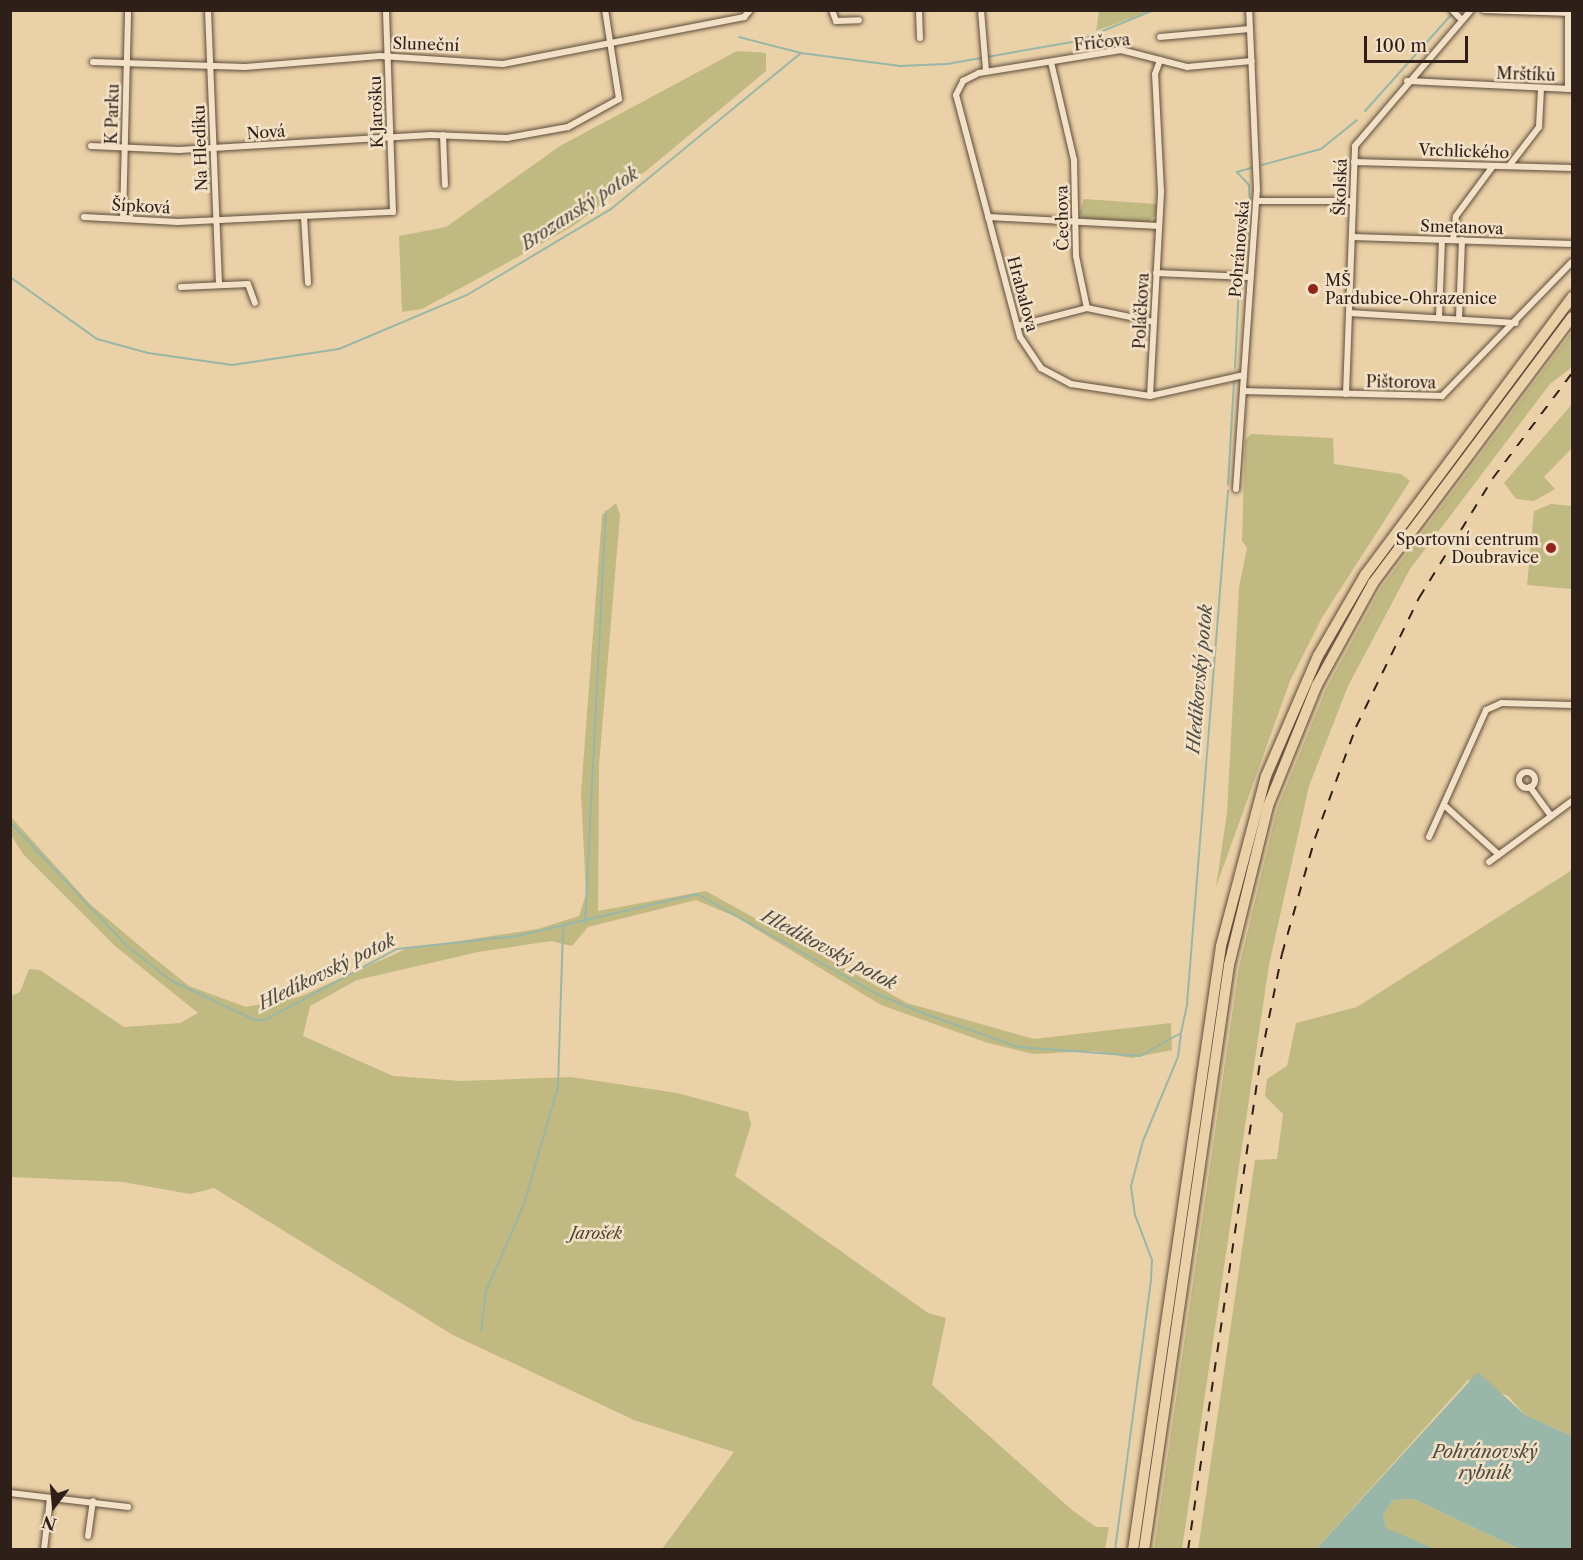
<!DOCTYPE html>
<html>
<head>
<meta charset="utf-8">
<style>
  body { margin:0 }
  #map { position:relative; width:1583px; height:1560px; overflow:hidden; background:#ebd1a7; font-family:"Libre Caslon Text",serif }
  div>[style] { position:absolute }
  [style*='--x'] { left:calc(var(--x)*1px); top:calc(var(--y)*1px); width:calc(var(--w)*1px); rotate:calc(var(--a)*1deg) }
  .green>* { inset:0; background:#c0b982 }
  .water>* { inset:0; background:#98b7a8 }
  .stream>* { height:2px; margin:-1px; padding:0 1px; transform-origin:1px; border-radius:1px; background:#98b7a8 }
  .roads { filter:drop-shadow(0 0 2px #5d4c3c) drop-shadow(0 0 2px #5d4c3c) }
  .minor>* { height:6px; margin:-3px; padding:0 3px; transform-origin:3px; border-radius:3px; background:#f2e1c6 }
  .minor>.ring { margin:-3px; padding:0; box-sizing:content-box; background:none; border:6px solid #f2e1c6; border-radius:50% }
  .trunk>* { height:10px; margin:-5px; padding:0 5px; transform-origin:5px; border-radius:5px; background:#ebd1a7 }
  .rail>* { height:2px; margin-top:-1px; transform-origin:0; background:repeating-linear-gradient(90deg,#2e1f19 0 10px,transparent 0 20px) }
  .dots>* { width:16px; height:16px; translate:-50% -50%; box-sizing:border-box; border:3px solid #f2e1c6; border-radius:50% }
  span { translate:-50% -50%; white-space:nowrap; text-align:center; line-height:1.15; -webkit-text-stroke:5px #f2e1c6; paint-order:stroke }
  .street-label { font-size:16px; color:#2e1f19 }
  .poi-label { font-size:16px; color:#2e1f19 }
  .left { translate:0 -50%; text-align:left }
  .right { translate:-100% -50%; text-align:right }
  .park-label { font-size:16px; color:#524633; font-style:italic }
  .water-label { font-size:18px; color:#4e4d44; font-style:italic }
  .frame { position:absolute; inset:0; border:12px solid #2e1f19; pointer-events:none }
  .north { position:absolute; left:24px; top:1476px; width:60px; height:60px; -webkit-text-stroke:4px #f2e1c6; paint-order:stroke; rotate:196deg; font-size:16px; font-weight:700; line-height:24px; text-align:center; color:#2e1f19 }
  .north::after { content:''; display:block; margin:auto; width:21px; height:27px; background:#2e1f19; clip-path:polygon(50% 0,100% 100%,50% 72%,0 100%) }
  .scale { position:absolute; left:1364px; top:36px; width:104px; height:27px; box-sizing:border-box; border:3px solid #2e1f19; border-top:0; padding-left:8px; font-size:18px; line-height:21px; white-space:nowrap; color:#2e1f19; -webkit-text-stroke:4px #f2e1c6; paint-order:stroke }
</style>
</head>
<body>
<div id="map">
  <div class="green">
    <i style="clip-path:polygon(1099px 11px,1099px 10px,1150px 11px,1096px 31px)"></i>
    <i style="clip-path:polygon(737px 51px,766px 53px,766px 71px,646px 171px,573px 226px,516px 258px,422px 309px,402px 312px,399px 236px,446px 227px,560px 146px)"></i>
    <i style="clip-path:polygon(1084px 199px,1157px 204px,1156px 214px,1148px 223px,1086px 220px,1079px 214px)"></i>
    <i style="clip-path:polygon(1572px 332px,1572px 367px,1550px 384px,1410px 569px,1348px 686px,1309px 786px,1269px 965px,1182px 1549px,1154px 1549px,1239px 967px,1277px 809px,1326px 689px,1381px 588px)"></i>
    <i style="clip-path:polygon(1572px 404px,1572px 448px,1544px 477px,1555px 489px,1534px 501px,1516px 499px,1504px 483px)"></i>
    <i style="clip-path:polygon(1251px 434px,1333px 438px,1334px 464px,1401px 474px,1410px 481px,1323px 616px,1290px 681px,1216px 887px,1227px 813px,1239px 587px,1247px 548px,1242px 541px,1245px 440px)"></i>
    <i style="clip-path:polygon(616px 503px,620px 515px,599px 765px,598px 911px,706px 891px,907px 1003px,1034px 1039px,1171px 1023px,1172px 1050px,1131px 1058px,1095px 1051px,1033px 1054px,988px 1043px,881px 1005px,736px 917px,696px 900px,588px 927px,572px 946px,551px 941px,478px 952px,357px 980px,310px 1006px,303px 1036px,393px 1076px,461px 1081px,571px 1077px,677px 1093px,748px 1112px,751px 1125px,735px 1176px,928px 1313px,946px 1318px,932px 1385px,1072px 1510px,1096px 1527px,1109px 1527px,1105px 1549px,662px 1549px,734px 1452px,634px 1420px,453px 1335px,214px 1188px,190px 1194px,123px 1182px,11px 1177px,11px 996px,20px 992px,29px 969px,40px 970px,124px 1027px,180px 1023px,198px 1013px,115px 946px,23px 854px,11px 835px,11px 817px,90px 904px,154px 958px,189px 986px,246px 1007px,299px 997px,406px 949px,538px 929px,579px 916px,586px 894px,581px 793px,602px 515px)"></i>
    <i style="clip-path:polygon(1551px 504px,1572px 506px,1572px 589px,1527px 585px,1534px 511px)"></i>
    <i style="clip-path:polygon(1572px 870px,1572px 1436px,1525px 1415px,1508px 1396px,1468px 1380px,1316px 1549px,1198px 1550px,1255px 1160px,1277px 1159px,1283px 1114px,1265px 1096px,1267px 1079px,1287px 1066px,1296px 1023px,1357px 1007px)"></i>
    <i style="clip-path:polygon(1414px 1499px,1519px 1549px,1435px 1549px,1386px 1529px,1383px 1515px,1393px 1500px)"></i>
  </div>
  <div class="water">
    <i style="clip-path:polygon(1478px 1372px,1525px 1415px,1572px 1436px,1572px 1549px,1519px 1549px,1414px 1499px,1393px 1500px,1383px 1515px,1386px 1528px,1435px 1549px,1316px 1549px)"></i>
  </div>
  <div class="stream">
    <i style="--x:739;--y:37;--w:64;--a:14.5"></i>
    <i style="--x:1365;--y:111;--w:132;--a:-48.1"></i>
    <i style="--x:1262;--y:165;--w:61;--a:-15.2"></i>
    <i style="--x:1321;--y:149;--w:46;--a:-38.9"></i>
    <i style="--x:1240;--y:271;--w:71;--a:-81.9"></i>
    <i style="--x:1250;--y:201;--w:16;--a:-94"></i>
    <i style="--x:1249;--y:185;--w:18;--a:-133"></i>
    <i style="--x:1237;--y:172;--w:15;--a:-16"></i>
    <i style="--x:10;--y:277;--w:107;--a:35.5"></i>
    <i style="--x:97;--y:339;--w:53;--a:15.4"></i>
    <i style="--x:148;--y:353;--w:85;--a:8.1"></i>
    <i style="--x:232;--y:365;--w:108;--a:-8.5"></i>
    <i style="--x:339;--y:349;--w:139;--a:-22.9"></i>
    <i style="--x:467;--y:295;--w:168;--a:-30.8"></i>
    <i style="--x:611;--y:209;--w:246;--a:-39.4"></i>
    <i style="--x:801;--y:53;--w:100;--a:7.5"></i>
    <i style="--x:900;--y:66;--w:47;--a:-2.4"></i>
    <i style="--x:947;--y:64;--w:133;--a:-10"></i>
    <i style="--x:1078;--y:41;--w:82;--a:-22.2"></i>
    <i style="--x:1235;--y:368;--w:86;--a:-87.3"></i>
    <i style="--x:1228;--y:485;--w:105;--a:-86.7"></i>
    <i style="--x:10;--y:822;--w:172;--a:46.7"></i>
    <i style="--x:128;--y:947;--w:56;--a:37.7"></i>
    <i style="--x:172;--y:981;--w:92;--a:25.2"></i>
    <i style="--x:255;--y:1020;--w:10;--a:0"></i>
    <i style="--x:265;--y:1020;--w:150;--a:-28.3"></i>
    <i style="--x:397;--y:949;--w:121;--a:-6.2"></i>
    <i style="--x:517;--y:936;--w:185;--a:-13.1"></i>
    <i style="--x:697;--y:894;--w:206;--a:29.1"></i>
    <i style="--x:877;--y:994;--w:55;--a:22.4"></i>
    <i style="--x:928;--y:1015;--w:96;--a:19.6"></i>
    <i style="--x:1018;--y:1047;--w:122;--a:4.2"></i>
    <i style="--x:1140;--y:1056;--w:47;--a:-29.3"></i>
    <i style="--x:1181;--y:1033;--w:30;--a:-78"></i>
    <i style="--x:1187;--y:1004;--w:515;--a:-85.43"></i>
    <i style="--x:585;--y:923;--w:412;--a:-87.1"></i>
    <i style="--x:481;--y:1330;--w:39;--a:-83"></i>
    <i style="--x:486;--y:1291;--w:95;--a:-66.4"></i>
    <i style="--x:524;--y:1204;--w:122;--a:-73.8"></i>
    <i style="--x:558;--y:1087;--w:160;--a:-88.2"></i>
    <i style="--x:1115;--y:1550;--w:273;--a:-82.4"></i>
    <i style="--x:1151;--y:1279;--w:19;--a:-87"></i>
    <i style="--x:1152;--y:1260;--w:48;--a:-110.7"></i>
    <i style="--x:1135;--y:1215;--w:29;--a:-98"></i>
    <i style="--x:1131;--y:1186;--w:47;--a:-75.1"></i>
    <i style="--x:1143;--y:1141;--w:91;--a:-67.4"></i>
    <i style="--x:1178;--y:1057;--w:24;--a:-83"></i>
  </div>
  <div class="roads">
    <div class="minor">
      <i style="--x:208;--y:10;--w:275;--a:87.7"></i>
      <i style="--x:832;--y:10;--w:12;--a:70"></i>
      <i style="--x:836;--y:21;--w:23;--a:-2"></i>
      <i style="--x:919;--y:10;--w:28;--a:88"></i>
      <i style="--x:981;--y:10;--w:61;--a:85.3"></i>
      <i style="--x:1452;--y:10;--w:11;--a:45"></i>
      <i style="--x:1484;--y:10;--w:88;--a:2"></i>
      <i style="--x:1160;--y:37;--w:90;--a:-5.1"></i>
      <i style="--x:93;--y:62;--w:152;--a:1.9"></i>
      <i style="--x:245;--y:67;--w:135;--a:-4.7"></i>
      <i style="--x:380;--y:56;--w:123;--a:3.7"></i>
      <i style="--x:503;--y:64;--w:246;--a:-11"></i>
      <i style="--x:744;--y:17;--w:9;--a:-49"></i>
      <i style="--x:1051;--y:62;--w:101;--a:76.8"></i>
      <i style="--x:1074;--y:160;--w:96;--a:88.8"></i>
      <i style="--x:1076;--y:256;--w:53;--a:78.1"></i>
      <i style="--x:1087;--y:308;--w:68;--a:11.8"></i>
      <i style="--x:1407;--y:81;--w:165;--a:2.8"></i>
      <i style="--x:1568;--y:89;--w:78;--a:-90"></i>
      <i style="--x:443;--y:135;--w:50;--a:87.7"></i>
      <i style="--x:91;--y:146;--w:88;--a:2.6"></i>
      <i style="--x:179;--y:150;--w:252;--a:-3.4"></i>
      <i style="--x:431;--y:135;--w:76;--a:2.3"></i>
      <i style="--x:507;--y:138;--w:62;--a:-10.2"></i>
      <i style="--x:568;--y:127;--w:58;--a:-28.8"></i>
      <i style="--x:619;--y:99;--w:90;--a:-98.9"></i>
      <i style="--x:1354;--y:162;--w:218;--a:1.6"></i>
      <i style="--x:1509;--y:166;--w:49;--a:-52.4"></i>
      <i style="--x:1539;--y:127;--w:38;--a:-87"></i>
      <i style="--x:1257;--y:201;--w:95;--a:0"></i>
      <i style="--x:84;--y:217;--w:94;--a:3"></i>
      <i style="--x:178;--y:222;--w:215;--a:-2.7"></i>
      <i style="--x:393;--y:212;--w:202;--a:-92"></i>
      <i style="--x:304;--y:217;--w:66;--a:86.5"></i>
      <i style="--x:988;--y:217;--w:171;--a:3"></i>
      <i style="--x:123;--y:219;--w:209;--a:-88.6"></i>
      <i style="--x:1352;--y:237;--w:220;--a:1.8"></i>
      <i style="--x:1453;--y:240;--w:24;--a:-83"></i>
      <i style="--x:1456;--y:216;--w:62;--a:-53.5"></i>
      <i style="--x:1156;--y:273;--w:92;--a:2.5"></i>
      <i style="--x:181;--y:287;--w:67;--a:-2.6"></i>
      <i style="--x:248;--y:284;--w:20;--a:70"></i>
      <i style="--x:1349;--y:313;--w:167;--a:3.4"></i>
      <i style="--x:1439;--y:317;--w:77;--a:-87.8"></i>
      <i style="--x:1459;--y:318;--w:78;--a:-87.8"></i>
      <i style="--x:1017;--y:326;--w:72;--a:-14.4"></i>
      <i style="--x:1244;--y:375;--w:96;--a:167.4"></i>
      <i style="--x:1150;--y:396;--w:80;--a:-171.4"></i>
      <i style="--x:1071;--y:384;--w:34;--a:-152"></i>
      <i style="--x:1041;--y:368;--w:37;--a:-124"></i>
      <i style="--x:1020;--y:337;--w:250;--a:-104.8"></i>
      <i style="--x:956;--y:95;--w:16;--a:-63"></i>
      <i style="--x:963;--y:81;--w:18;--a:-27"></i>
      <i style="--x:979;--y:73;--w:144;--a:-9.2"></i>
      <i style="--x:1121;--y:50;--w:68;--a:14.4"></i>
      <i style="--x:1187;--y:67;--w:65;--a:-5.3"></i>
      <i style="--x:1244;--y:391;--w:198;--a:1.4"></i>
      <i style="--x:1442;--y:396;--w:187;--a:-45.9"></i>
      <i style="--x:1346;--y:394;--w:248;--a:-87.9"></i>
      <i style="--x:1355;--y:146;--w:179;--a:-49.5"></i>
      <i style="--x:1150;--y:396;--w:205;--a:-86.9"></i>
      <i style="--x:1161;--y:191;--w:117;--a:-92.9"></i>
      <i style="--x:1155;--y:74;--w:15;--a:-70"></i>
      <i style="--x:1236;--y:489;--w:300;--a:-86"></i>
      <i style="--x:1257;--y:190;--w:180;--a:-92.5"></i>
      <i class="ring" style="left:1519px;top:772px;width:10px;height:10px"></i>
      <i style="--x:1530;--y:787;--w:36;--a:54"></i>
      <i style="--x:1444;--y:805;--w:73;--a:42.2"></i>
      <i style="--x:1429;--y:837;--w:139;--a:-65.8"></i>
      <i style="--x:1486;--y:710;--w:17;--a:-24"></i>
      <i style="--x:1502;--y:703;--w:70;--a:1.6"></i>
      <i style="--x:1489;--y:862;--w:103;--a:-36.3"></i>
      <i style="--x:10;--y:1493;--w:119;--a:6.8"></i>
      <i style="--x:88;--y:1536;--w:35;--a:-82"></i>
      <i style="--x:44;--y:1550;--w:52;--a:-83.4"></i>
    </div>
    <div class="trunk">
      <i style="--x:1133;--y:1550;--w:610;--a:-81.71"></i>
      <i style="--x:1221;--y:946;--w:176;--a:-75.2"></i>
      <i style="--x:1266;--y:776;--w:131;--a:-66.6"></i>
      <i style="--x:1318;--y:656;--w:94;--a:-59.9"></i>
      <i style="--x:1365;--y:575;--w:347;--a:-53.3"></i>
      <i style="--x:1144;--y:1550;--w:591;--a:-81.73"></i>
      <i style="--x:1229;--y:965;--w:164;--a:-76.2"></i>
      <i style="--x:1268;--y:806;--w:131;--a:-68"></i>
      <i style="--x:1317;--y:685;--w:116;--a:-61.2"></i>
      <i style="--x:1373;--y:583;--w:332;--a:-53.2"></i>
    </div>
  </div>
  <div class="rail">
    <i style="--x:1188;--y:1550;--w:498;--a:-81.6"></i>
    <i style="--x:1261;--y:1057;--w:105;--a:-78.5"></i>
    <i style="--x:1282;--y:954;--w:121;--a:-74.1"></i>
    <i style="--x:1315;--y:838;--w:118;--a:-69.7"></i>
    <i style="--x:1356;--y:727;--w:144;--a:-64"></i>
    <i style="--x:1419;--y:598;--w:141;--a:-58.3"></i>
    <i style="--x:1493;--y:478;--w:131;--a:-53"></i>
  </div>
  <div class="dots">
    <i style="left:1313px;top:289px;background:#8f2418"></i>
    <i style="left:1551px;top:548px;background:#8f2418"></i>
  </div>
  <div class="street-label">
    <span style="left:1102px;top:42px;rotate:-6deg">Fričova</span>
    <span style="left:426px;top:44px;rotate:2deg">Sluneční</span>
    <span style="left:1526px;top:74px;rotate:2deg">Mrštíků</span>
    <span style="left:376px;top:112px;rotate:-92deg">K Jarošku</span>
    <span style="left:112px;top:114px;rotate:-88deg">K Parku</span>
    <span style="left:266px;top:132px;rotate:-4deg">Nová</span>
    <span style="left:200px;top:148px;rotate:-92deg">Na Hledíku</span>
    <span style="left:1464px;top:151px;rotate:2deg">Vrchlického</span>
    <span style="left:1340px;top:187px;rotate:-88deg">Školská</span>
    <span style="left:141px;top:206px;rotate:3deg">Šípková</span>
    <span style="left:1062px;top:218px;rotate:-91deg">Čechova</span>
    <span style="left:1462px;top:227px;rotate:2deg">Smetanova</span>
    <span style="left:1239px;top:249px;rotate:-85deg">Pohránovská</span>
    <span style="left:1023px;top:294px;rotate:75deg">Hrabalova</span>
    <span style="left:1141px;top:311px;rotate:-87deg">Poláčkova</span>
    <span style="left:1401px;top:382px;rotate:1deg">Pištorova</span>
  </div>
  <div class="poi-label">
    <span class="left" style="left:1325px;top:289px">MŠ<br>Pardubice-Ohrazenice</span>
    <span class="right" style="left:1539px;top:548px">Sportovní centrum<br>Doubravice</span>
  </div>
  <div class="park-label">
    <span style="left:596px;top:1233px">Jarošek</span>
  </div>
  <div class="water-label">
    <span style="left:580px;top:209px;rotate:-33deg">Brozanský potok</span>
    <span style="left:1200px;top:679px;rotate:-85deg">Hledíkovský potok</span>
    <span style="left:829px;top:950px;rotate:28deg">Hledíkovský potok</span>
    <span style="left:327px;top:972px;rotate:-26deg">Hledíkovský potok</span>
    <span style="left:1485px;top:1463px">Pohránovský<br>rybník</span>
  </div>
  <div class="frame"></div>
  <div class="north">N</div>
  <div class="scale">100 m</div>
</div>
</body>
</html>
